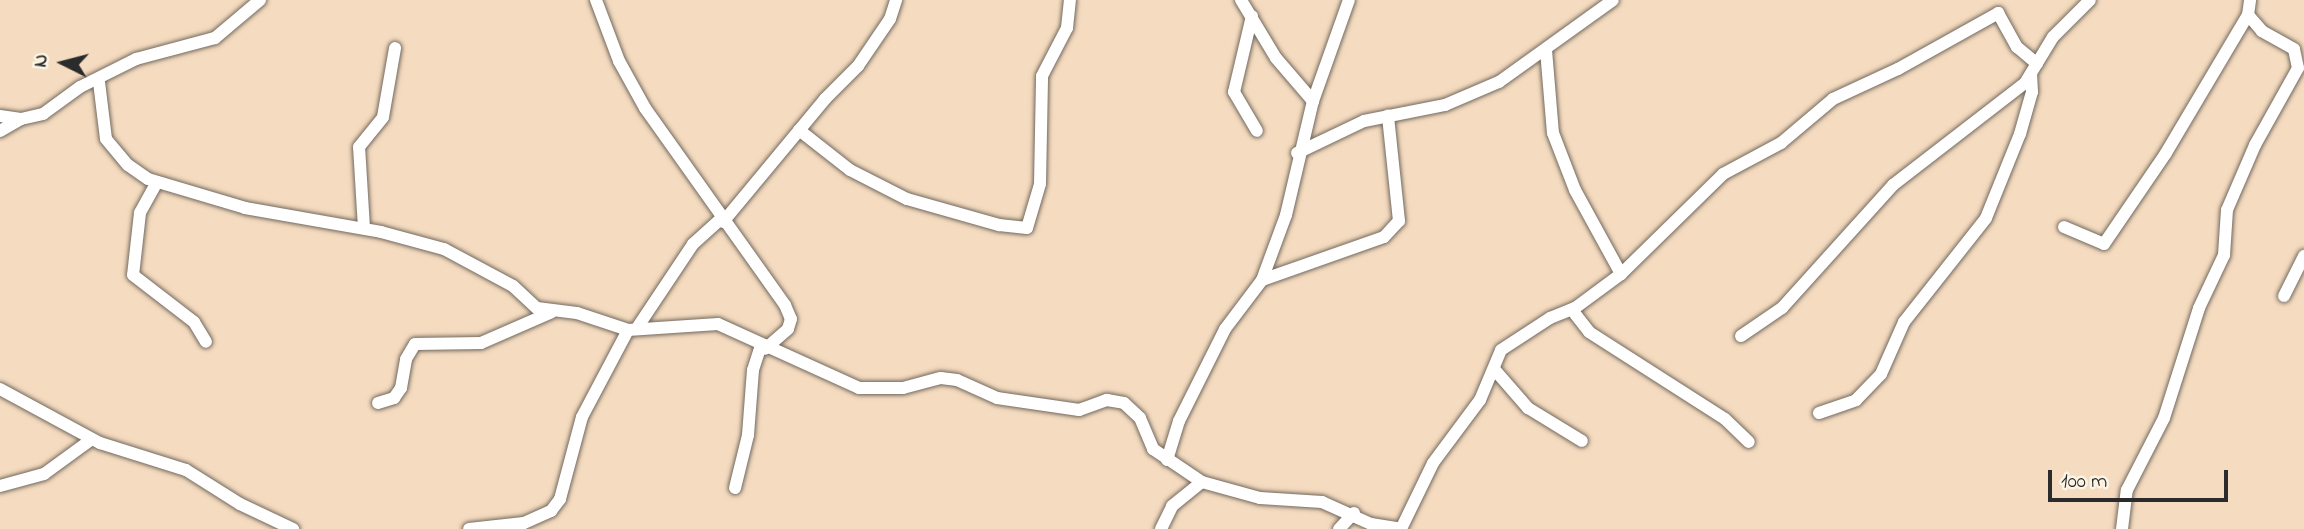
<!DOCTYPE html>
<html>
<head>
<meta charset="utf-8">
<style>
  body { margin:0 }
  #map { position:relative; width:2304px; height:529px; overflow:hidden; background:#f5dbbf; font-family:"Indie Flower",sans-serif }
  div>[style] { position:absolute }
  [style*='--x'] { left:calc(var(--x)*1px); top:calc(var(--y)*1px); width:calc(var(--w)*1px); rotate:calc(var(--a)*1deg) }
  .roads { filter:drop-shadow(0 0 2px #72695f) drop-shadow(0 0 2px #72695f) }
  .minor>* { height:12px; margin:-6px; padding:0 6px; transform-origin:6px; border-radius:6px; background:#fff }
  span { translate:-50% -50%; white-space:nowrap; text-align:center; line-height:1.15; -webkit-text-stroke:7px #fcf5e5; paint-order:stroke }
  .north { position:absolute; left:28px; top:28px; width:70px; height:70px; -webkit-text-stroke:5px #fcf5e5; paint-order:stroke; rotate:276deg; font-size:19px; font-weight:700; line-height:28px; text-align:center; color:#2b2b2b }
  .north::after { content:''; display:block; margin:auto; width:24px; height:32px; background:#2b2b2b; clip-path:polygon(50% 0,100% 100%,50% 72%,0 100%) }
  .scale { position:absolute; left:2048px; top:470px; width:180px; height:32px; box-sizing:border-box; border:4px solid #2b2b2b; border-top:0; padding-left:9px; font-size:21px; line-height:24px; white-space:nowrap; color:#2b2b2b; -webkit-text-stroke:5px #fcf5e5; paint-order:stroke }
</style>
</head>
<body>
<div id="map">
  <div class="roads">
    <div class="minor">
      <i style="--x:596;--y:0;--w:65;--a:69.3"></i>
      <i style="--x:619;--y:61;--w:54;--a:61"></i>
      <i style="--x:645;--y:108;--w:242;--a:54.6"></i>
      <i style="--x:785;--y:305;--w:15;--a:67"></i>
      <i style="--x:791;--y:319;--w:10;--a:107"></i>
      <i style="--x:788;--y:329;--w:30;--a:139"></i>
      <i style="--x:1241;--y:0;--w:68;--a:58.9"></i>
      <i style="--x:1276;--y:58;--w:57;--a:49.3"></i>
      <i style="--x:1252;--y:16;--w:78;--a:103.3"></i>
      <i style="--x:1234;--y:92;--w:45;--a:59.5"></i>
      <i style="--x:1546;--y:50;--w:83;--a:85.2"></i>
      <i style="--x:1553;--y:133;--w:61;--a:68.9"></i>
      <i style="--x:1575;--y:190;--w:96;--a:61.3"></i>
      <i style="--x:99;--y:82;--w:57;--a:83"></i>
      <i style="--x:106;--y:139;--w:34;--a:50"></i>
      <i style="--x:128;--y:165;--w:24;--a:35"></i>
      <i style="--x:148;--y:179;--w:101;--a:16.6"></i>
      <i style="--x:245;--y:208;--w:138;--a:10"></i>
      <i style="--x:381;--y:232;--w:65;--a:15.1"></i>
      <i style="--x:444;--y:249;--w:78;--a:28.2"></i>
      <i style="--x:513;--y:286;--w:33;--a:43"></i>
      <i style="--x:537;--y:308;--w:40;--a:7.1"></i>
      <i style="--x:577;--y:313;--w:54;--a:18.4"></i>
      <i style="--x:0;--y:116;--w:21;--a:8"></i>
      <i style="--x:21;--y:119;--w:23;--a:-13"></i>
      <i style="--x:43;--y:114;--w:46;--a:-36.1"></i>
      <i style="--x:80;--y:87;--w:63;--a:-26.6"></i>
      <i style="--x:136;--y:59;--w:82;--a:-14.9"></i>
      <i style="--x:215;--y:38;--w:59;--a:-40.2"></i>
      <i style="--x:799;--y:130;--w:65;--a:38.1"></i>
      <i style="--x:850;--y:170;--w:64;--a:27"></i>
      <i style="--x:907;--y:199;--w:96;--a:15.8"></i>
      <i style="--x:999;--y:225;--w:28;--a:6"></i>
      <i style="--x:1027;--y:228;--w:46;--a:-73.5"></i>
      <i style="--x:1040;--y:184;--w:108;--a:-88.9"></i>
      <i style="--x:1042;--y:76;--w:54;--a:-62.5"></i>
      <i style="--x:1067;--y:28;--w:28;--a:-84"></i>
      <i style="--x:0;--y:131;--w:24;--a:-30"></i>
      <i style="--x:1297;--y:153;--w:74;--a:-25.5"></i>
      <i style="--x:1364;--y:121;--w:83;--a:-11.2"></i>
      <i style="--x:1445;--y:105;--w:59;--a:-23.1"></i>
      <i style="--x:1499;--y:82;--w:140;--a:-35.7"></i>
      <i style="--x:157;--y:182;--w:35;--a:119"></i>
      <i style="--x:140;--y:213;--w:62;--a:96.4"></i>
      <i style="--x:133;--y:275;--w:77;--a:37.6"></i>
      <i style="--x:194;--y:322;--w:23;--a:59"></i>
      <i style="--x:723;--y:222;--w:160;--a:-50.3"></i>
      <i style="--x:825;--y:99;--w:47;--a:-45"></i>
      <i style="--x:858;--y:66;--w:57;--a:-55.8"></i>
      <i style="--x:890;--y:19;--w:20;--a:-72"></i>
      <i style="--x:2064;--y:227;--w:43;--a:23"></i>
      <i style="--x:2104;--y:244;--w:110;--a:-55.7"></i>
      <i style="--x:2166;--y:153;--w:161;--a:-59.3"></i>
      <i style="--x:364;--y:228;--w:81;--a:-93.5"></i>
      <i style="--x:359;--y:147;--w:38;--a:-51"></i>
      <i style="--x:383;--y:117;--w:70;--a:-80.1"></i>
      <i style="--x:1262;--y:280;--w:129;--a:-19.4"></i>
      <i style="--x:1384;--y:237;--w:22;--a:-47"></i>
      <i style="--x:1399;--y:221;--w:106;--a:-96"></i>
      <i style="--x:2284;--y:296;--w:45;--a:-63.4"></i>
      <i style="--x:1572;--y:310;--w:28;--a:52"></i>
      <i style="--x:1589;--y:332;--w:161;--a:32.6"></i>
      <i style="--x:1725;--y:419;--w:33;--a:44"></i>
      <i style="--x:637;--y:328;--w:101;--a:-56.3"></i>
      <i style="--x:693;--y:244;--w:38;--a:-42"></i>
      <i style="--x:1741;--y:336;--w:50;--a:-34.3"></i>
      <i style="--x:1782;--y:308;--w:166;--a:-47.9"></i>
      <i style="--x:1893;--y:185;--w:167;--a:-37.7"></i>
      <i style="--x:2025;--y:83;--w:54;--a:-58.7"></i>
      <i style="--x:2053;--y:37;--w:52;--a:-45"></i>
      <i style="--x:1494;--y:369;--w:52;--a:48.9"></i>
      <i style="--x:1528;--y:408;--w:63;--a:31.4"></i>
      <i style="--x:0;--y:389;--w:114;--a:28.4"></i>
      <i style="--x:100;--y:443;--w:90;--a:17.4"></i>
      <i style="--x:186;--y:470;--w:64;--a:32.2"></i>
      <i style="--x:240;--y:504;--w:59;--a:25.3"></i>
      <i style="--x:378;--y:403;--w:17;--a:-17"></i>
      <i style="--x:394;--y:398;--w:12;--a:-55"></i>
      <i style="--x:401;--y:388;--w:29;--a:-80"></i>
      <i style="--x:406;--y:359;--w:17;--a:-59"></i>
      <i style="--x:415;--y:344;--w:66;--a:-0.9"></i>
      <i style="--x:481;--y:343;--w:77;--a:-23.6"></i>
      <i style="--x:1819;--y:413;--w:39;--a:-19"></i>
      <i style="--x:1856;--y:400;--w:36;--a:-46"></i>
      <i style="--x:1881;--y:374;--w:57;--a:-66.1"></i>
      <i style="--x:1904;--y:322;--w:132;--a:-51.7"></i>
      <i style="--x:1986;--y:218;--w:91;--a:-68"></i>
      <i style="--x:2020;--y:134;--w:44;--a:-74.1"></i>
      <i style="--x:2032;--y:92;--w:18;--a:-93"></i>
      <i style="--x:1167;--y:460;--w:41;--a:-72.9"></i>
      <i style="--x:1179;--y:421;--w:103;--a:-63.4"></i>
      <i style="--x:1225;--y:329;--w:61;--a:-52.9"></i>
      <i style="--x:1262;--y:280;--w:69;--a:-69.7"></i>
      <i style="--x:1286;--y:215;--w:117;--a:-76.7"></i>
      <i style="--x:1313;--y:101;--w:107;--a:-70.4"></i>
      <i style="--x:0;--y:486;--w:46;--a:-15.3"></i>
      <i style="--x:44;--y:474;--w:59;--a:-36.1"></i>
      <i style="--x:735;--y:488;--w:55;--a:-76.2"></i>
      <i style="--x:748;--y:435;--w:65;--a:-85.6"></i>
      <i style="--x:753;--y:370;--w:25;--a:-72"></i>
      <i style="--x:469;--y:529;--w:55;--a:-6.2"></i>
      <i style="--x:524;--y:523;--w:30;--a:-24"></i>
      <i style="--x:551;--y:511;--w:15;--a:-53"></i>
      <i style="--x:560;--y:499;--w:85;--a:-75"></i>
      <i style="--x:582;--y:417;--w:98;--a:-62.1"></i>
      <i style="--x:628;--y:330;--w:90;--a:-3.8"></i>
      <i style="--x:718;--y:324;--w:155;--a:24.4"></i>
      <i style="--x:859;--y:388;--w:44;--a:0"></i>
      <i style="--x:903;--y:388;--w:39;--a:-15"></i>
      <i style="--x:941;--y:378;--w:16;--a:7"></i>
      <i style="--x:957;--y:380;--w:44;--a:24.2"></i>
      <i style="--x:997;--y:398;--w:83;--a:8.3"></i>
      <i style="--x:1079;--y:410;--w:30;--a:-20"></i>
      <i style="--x:1107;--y:400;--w:17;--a:10"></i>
      <i style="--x:1124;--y:403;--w:22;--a:43"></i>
      <i style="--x:1140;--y:418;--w:34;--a:67"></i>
      <i style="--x:1153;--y:449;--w:59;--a:34"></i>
      <i style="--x:1202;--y:482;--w:60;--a:15.4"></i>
      <i style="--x:1260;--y:498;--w:62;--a:3.7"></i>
      <i style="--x:1322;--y:502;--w:54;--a:24.2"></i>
      <i style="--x:1371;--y:524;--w:30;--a:9"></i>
      <i style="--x:1161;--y:529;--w:25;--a:-64"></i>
      <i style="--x:1172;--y:506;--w:38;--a:-39"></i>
      <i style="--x:1339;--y:529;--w:22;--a:-47"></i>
      <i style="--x:1401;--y:529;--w:73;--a:-64.1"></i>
      <i style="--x:1433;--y:463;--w:79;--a:-53.3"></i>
      <i style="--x:1480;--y:400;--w:54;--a:-67.2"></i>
      <i style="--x:1501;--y:350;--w:59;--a:-33.1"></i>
      <i style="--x:1550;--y:318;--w:27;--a:-22"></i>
      <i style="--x:1575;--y:308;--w:57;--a:-36.5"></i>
      <i style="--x:1621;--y:274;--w:143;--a:-44.4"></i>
      <i style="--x:1723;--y:174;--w:66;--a:-28.1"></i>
      <i style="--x:1781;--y:143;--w:68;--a:-40.2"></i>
      <i style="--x:1833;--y:99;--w:72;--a:-24.8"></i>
      <i style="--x:1898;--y:69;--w:115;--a:-29.2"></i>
      <i style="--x:1998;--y:13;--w:39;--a:61"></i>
      <i style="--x:2017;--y:47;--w:26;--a:40"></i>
      <i style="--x:2122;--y:529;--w:39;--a:-83"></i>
      <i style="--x:2127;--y:490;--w:81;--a:-62.8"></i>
      <i style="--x:2164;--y:418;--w:115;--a:-72.3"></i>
      <i style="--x:2199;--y:308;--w:59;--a:-64.7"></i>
      <i style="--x:2224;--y:255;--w:45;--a:-86.2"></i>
      <i style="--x:2227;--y:210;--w:71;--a:-66.7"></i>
      <i style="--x:2255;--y:145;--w:88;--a:-60.8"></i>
      <i style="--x:2298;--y:68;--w:19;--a:-102"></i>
      <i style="--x:2294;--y:49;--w:37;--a:-151"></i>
      <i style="--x:2262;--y:31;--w:21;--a:-131"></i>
      <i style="--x:2248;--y:15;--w:15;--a:-82"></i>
    </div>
  </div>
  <div class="north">N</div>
  <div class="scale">100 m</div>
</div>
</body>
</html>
